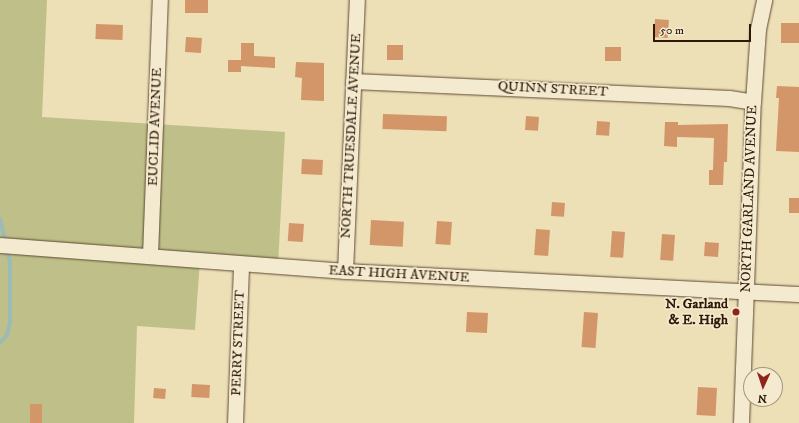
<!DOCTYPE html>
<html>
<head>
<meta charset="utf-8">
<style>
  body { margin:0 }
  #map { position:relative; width:799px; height:423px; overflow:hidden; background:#eddfb6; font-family:"IM FELL DW Pica",serif }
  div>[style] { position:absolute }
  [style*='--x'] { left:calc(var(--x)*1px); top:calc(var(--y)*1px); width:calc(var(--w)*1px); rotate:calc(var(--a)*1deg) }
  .green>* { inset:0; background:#bfc089 }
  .stream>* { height:4px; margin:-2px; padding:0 2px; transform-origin:2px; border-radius:2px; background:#9bbbb6 }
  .building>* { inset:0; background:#d39668; transform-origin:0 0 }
  .roads { filter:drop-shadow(0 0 1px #5e4a32) drop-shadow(0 0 1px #5e4a32) }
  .minor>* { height:15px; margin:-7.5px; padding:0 7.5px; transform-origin:7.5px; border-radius:7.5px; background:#f3ead0 }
  .dots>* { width:11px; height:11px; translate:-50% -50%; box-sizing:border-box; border:2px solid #f3ead0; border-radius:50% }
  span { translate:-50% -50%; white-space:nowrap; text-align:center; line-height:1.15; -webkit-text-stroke:3.5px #f3ead0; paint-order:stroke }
  .street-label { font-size:14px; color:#2f1906 }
  .poi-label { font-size:14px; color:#2f1906; font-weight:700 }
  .right { translate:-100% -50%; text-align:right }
  .north { position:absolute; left:743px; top:367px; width:40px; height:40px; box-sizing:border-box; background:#f3ead0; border:1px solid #a5967f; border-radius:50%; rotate:183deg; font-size:11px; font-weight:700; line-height:16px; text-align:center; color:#2f1906 }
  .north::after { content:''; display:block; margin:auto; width:14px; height:18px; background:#8f2418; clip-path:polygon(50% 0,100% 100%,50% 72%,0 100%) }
  .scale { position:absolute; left:653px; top:24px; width:98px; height:18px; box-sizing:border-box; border:2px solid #2f1906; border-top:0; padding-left:5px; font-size:12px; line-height:14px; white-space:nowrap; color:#2f1906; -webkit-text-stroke:3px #f3ead0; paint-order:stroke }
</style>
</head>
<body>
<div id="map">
  <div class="green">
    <i style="clip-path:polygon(0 0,47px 0,42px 117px,285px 132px,278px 266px,200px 260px,195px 330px,137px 326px,134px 423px,0 423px)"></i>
  </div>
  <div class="stream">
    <i style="--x:0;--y:219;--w:44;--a:76.9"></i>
    <i style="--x:10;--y:262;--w:60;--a:90"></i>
    <i style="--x:10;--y:322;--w:13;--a:103"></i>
    <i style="--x:7;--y:335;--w:11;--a:131"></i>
  </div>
  <div class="building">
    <i style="left:185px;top:0;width:23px;height:13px"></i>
    <i style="left:655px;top:19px;width:14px;height:18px;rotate:4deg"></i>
    <i style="left:781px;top:23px;width:18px;height:20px"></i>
    <i style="left:96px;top:24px;width:27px;height:15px;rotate:2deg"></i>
    <i style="left:186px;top:37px;width:16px;height:15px;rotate:4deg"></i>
    <i style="clip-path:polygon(241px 43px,254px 43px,254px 56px,275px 57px,275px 68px,241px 66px,241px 72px,228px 72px,228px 60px,241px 60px,241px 63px)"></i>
    <i style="left:387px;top:45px;width:16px;height:15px"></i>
    <i style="left:605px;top:47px;width:16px;height:14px"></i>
    <i style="clip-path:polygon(296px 62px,324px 63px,324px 101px,301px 100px,302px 78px,295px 77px)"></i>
    <i style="clip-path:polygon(777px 86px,799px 87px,799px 152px,776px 151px,779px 98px,776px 98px)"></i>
    <i style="left:383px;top:114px;width:64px;height:15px;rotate:2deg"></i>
    <i style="left:526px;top:116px;width:13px;height:14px;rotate:4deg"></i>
    <i style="left:597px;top:121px;width:13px;height:14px;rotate:4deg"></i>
    <i style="clip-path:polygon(665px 122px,678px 122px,678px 125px,728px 124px,727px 162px,724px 162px,723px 185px,709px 185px,709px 170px,713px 170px,714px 138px,677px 137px,677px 147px,664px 146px)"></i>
    <i style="left:302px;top:159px;width:21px;height:15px;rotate:3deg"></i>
    <i style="left:789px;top:198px;width:10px;height:15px"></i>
    <i style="left:552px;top:202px;width:13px;height:14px;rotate:4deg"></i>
    <i style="left:371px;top:220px;width:33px;height:25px;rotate:3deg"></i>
    <i style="left:437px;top:221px;width:15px;height:23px;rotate:4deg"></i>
    <i style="left:289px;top:223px;width:15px;height:18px;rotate:4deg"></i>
    <i style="left:536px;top:229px;width:14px;height:26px;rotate:4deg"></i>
    <i style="left:612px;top:231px;width:13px;height:26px;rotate:4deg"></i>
    <i style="left:662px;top:234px;width:13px;height:26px;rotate:4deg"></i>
    <i style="left:705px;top:242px;width:14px;height:14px;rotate:4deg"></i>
    <i style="left:467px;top:312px;width:21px;height:20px;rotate:3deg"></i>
    <i style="left:584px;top:312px;width:14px;height:35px;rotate:4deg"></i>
    <i style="left:192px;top:384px;width:18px;height:13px;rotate:3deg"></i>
    <i style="left:698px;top:387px;width:19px;height:28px;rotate:3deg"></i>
    <i style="left:154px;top:388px;width:12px;height:10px;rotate:5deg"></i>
    <i style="left:42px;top:404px;width:19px;height:12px;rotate:90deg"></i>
  </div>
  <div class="roads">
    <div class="minor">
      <i style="--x:353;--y:81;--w:376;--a:2.6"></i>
      <i style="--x:729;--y:98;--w:24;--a:9"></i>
      <i style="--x:0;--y:245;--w:346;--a:4.3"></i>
      <i style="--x:345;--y:271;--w:455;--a:2.9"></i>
      <i style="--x:150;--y:255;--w:255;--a:-87.8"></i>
      <i style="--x:345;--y:271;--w:271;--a:-87.5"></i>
      <i style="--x:235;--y:423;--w:159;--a:-87.8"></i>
      <i style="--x:741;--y:423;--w:321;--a:-87.9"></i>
      <i style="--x:753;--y:102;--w:73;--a:-86.1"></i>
      <i style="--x:758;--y:29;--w:30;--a:-78"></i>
    </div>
  </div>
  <div class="dots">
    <i style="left:736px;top:312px;background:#8f2418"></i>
  </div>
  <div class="street-label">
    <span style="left:553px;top:89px;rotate:3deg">QUINN STREET</span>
    <span style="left:155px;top:127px;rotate:-88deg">EUCLID AVENUE</span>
    <span style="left:351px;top:136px;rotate:-87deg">NORTH TRUESDALE AVENUE</span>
    <span style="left:749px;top:199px;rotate:-88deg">NORTH GARLAND AVENUE</span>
    <span style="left:399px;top:274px;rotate:3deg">EAST HIGH AVENUE</span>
    <span style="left:238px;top:343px;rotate:-88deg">PERRY STREET</span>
  </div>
  <div class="poi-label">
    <span class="right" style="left:728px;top:312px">N. Garland<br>&amp; E. High</span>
  </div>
  <div class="north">N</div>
  <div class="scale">50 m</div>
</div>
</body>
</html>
